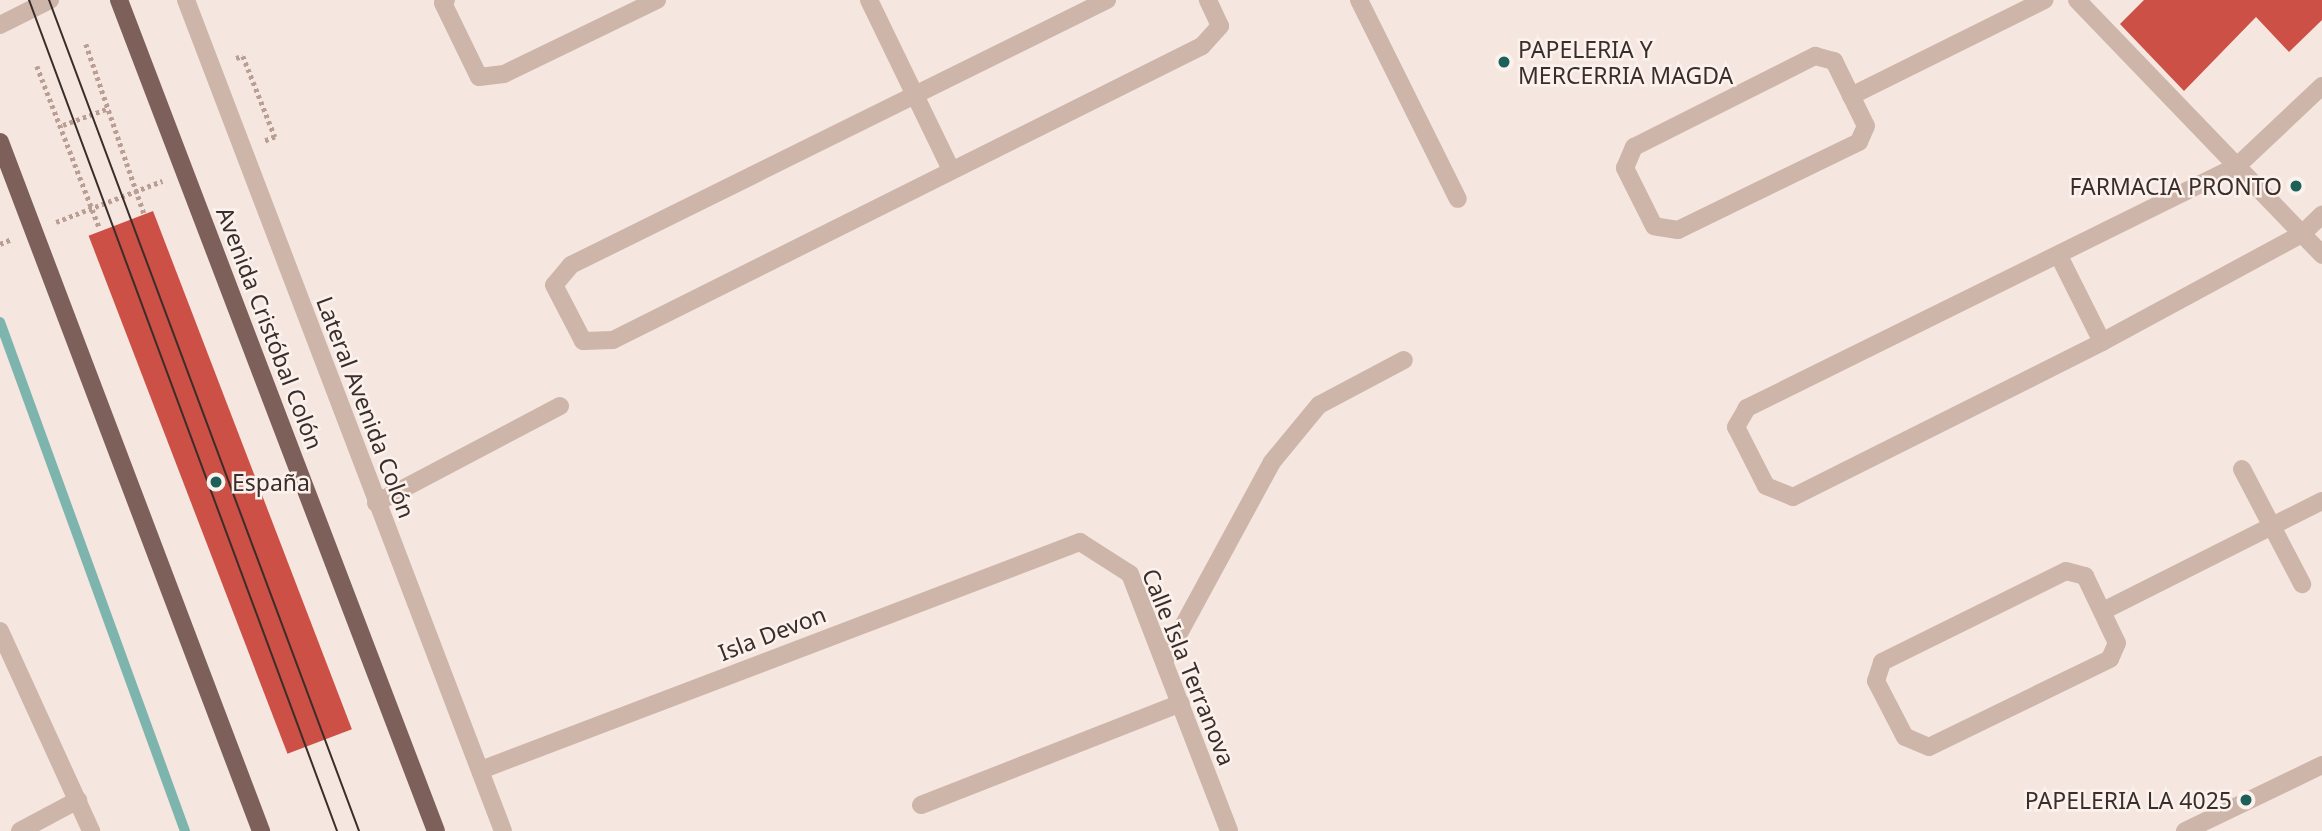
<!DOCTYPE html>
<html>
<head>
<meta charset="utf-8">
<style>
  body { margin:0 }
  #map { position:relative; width:2322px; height:831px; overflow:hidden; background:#f5e7e0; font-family:"Noto Sans",sans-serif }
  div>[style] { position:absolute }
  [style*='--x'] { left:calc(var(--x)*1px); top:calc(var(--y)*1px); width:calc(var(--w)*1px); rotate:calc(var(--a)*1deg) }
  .stream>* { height:10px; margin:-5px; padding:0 5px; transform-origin:5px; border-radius:5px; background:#7db4ad }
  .building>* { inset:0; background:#cd5046; transform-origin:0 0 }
  .path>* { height:4.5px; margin-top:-2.25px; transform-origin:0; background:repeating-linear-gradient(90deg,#ba9e94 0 3.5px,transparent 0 7px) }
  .minor>* { height:18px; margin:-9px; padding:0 9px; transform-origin:9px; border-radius:9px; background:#ceb5aa }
  .major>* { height:18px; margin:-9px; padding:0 9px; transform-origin:9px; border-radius:9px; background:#7e605a }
  .tram>* { height:2px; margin:-1px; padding:0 1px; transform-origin:1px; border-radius:1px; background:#3b2d2a }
  .dots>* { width:19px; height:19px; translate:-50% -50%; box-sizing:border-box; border:4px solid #fbf2ed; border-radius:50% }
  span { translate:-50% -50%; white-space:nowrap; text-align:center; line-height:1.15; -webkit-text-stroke:5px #fbf2ed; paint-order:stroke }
  .poi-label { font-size:23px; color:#3b2d2a }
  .left { translate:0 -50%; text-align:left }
  .right { translate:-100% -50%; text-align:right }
  .street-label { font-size:23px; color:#3b2d2a }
</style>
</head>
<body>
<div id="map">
  <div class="stream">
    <i style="--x:0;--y:322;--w:542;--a:70.03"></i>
  </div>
  <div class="building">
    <i style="clip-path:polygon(2144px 0,2322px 0,2322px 20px,2289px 52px,2256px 17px,2184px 91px,2120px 24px)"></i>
    <i style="left:153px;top:211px;width:555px;height:69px;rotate:69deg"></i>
  </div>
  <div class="path">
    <i style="--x:86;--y:44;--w:179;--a:71.1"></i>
    <i style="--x:236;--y:58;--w:7;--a:-16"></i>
    <i style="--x:243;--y:56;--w:87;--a:68.4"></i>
    <i style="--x:275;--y:137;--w:11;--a:158"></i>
    <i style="--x:37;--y:66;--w:173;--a:68.9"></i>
    <i style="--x:63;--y:125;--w:49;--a:-20.3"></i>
    <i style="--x:56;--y:222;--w:114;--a:-21.1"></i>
    <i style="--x:0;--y:244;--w:13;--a:-23"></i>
  </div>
  <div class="minor">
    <i style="--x:186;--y:0;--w:889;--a:69.12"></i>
    <i style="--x:446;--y:0;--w:4;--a:135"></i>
    <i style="--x:443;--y:3;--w:82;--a:64.1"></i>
    <i style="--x:479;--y:77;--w:25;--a:-7"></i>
    <i style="--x:504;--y:74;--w:170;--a:-25.8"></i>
    <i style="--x:869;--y:0;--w:189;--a:64.2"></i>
    <i style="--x:1107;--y:0;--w:598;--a:153.69"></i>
    <i style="--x:571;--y:265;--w:26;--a:130"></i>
    <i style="--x:554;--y:285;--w:63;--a:62.6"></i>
    <i style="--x:583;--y:341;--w:30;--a:-2"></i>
    <i style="--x:613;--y:340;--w:658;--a:-26.53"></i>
    <i style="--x:1202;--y:46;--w:27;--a:-48"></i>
    <i style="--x:1220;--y:26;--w:29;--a:-115"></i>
    <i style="--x:1359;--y:0;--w:222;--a:63.6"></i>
    <i style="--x:2077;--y:0;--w:354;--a:46.1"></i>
    <i style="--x:0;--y:25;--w:56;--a:-26.6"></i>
    <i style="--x:1815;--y:56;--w:20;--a:15"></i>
    <i style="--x:1834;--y:61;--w:72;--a:63.8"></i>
    <i style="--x:1866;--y:126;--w:17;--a:114"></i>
    <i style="--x:1859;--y:142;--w:201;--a:154.1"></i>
    <i style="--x:1678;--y:230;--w:24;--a:-171"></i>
    <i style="--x:1654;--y:226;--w:65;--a:-116.6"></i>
    <i style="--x:1625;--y:168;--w:23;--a:-67"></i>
    <i style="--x:1634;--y:147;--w:203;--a:-26.7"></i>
    <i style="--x:2322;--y:86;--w:117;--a:136.7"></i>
    <i style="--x:2237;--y:166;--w:547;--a:153.72"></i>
    <i style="--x:1747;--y:408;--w:22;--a:120"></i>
    <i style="--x:1736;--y:427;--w:66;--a:63"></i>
    <i style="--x:1766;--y:486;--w:29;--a:22"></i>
    <i style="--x:1793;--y:497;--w:346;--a:-26.6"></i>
    <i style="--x:2102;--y:342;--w:227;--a:-28.4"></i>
    <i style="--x:2302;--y:234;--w:28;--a:-44"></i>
    <i style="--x:1851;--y:96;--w:216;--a:-26.4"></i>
    <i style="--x:2059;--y:256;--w:96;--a:63.4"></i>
    <i style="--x:2242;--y:469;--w:130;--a:62.4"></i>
    <i style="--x:376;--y:503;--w:208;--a:-27.8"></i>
    <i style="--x:2066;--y:571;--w:20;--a:15"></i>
    <i style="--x:2085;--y:576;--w:74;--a:64.5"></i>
    <i style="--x:2117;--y:643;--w:17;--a:114"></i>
    <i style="--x:2110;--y:659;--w:201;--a:154.1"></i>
    <i style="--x:1929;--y:747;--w:26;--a:-157"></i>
    <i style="--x:1905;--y:737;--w:63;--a:-117.4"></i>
    <i style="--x:1876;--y:681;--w:20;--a:-72"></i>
    <i style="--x:1882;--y:662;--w:205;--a:-26.3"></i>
    <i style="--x:2103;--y:611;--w:245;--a:-26.7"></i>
    <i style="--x:0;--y:631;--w:220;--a:65.5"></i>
    <i style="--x:1164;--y:661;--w:226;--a:-61.5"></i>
    <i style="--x:1272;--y:462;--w:74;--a:-50.5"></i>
    <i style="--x:1319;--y:405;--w:96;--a:-27.9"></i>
    <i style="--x:481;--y:770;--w:641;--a:-20.84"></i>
    <i style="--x:1080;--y:542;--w:59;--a:32.6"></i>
    <i style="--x:1130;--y:574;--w:275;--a:68.9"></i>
    <i style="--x:921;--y:805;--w:279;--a:-21.4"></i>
    <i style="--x:20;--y:831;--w:66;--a:-28.1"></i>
    <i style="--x:2185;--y:831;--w:152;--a:-25.7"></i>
  </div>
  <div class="major">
    <i style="--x:119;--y:0;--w:889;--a:69.12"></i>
    <i style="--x:0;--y:142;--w:737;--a:69.25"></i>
  </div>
  <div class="tram">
    <i style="--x:29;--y:0;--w:886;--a:69.66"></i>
    <i style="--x:49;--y:0;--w:887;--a:69.54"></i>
  </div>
  <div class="dots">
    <i style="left:1504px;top:62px;background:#1c6059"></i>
    <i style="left:2296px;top:186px;background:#1c6059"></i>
    <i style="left:216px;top:482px;background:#1c6059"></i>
    <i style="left:2246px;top:800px;background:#1c6059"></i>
  </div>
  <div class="poi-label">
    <span class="left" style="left:1518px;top:62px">PAPELERIA Y<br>MERCERRIA MAGDA</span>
    <span class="right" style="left:2282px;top:186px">FARMACIA PRONTO</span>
    <span class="left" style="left:232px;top:482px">España</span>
    <span class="right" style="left:2232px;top:800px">PAPELERIA LA 4025</span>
  </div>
  <div class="street-label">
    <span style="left:270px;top:328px;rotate:69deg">Avenida Cristóbal Colón</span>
    <span style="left:366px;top:407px;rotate:69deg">Lateral Avenida Colón</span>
    <span style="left:772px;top:633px;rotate:-21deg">Isla Devon</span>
    <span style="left:1189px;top:667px;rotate:68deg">Calle Isla Terranova</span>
  </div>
</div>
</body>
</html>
